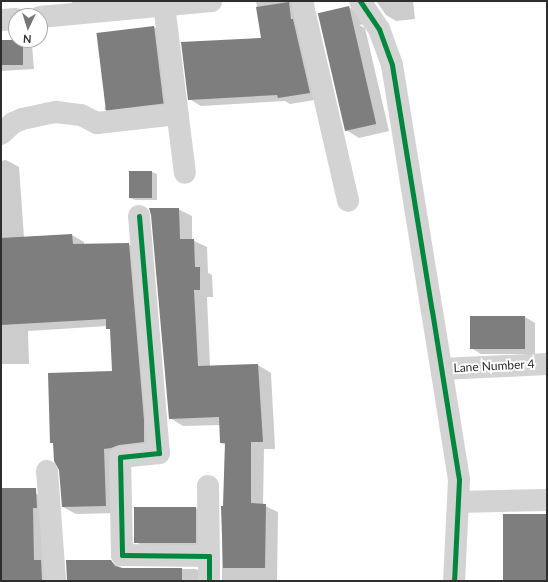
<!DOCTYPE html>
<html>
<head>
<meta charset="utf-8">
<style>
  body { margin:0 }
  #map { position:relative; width:548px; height:582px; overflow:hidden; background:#fff; font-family:Lato,sans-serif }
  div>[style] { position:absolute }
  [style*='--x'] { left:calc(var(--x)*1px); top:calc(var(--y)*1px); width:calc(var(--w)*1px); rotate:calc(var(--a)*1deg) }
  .shadow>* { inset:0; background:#0003 }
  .building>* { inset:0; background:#7e7e7e; transform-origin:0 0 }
  .minor>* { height:22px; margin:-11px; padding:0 11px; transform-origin:11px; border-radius:11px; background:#d3d3d3 }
  .cycleway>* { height:5px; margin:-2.5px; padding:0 2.5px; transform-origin:2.5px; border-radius:2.5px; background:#00873e }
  span { translate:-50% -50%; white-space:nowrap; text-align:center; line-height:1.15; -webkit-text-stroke:4px #fff; paint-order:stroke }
  .street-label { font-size:12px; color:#2e2e2e }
  .frame { position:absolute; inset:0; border:2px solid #2e2e2e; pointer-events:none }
  .north { position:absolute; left:8px; top:8px; width:40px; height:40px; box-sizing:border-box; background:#fff; border:1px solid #ababab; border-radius:50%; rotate:184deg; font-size:11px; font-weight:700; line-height:16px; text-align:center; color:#2e2e2e }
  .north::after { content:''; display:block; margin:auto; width:14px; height:18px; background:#777; clip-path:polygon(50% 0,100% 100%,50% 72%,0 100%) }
</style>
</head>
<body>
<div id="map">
  <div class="shadow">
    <i style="clip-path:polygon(70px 1px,90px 1px,74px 4px)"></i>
    <i style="clip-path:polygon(256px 1px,299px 1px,321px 99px,290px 104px,285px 101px,201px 106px,189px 99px,262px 39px)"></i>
    <i style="clip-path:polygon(376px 1px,413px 1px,415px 19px,396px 21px,386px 15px)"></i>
    <i style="clip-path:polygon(349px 7px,359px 13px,366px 24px,359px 25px,365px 28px,389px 131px,359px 138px,346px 130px)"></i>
    <i style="clip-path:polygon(154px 27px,168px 35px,178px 111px,119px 117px,104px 109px)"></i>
    <i style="clip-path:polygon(16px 40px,24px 40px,32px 45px,34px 69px,1px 71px,1px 41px)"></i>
    <i style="clip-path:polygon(6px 160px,19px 167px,24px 237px,72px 235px,84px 242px,84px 245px,128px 244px,141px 251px,156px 449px,132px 451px,118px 513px,76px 514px,63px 507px,60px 470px,55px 444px,51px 442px,113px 372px,111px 331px,107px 326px,28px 331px,29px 364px,1px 364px,1px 161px)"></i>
    <i style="clip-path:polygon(152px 172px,157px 174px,157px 200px,135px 200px,130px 198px)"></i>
    <i style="clip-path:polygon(178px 209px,192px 216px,192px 240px,207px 247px,208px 273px,212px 275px,213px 297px,207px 297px,210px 366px,258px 365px,271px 373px,275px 449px,264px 449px,263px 505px,278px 512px,277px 581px,222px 581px,222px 507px,224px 507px,225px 445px,221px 443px,220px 425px,183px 426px,170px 418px)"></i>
    <i style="clip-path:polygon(525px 317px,535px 323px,535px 354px,481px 354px,471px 348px)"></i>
    <i style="clip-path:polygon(1px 489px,28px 489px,42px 497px,45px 581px,1px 581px)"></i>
    <i style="clip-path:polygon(196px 508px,206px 514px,206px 549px,146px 548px,136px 542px)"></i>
    <i style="clip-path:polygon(110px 561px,124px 569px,196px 569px,209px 577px,210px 581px,69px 581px)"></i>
  </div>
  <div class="building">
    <i style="clip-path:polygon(289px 2px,291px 19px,293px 19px,310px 93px,278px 98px,277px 95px,188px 100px,181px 42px,261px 38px,256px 7px)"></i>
    <i style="left:349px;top:6px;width:121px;height:32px;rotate:77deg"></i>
    <i style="left:154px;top:26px;width:78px;height:58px;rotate:83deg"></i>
    <i style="left:1px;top:40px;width:22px;height:25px"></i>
    <i style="left:129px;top:171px;width:23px;height:27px"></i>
    <i style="clip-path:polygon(149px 208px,179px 208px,180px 239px,194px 239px,195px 267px,200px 267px,200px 290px,194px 290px,198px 366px,258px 364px,263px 442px,251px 442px,251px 503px,266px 504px,265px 568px,223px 568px,221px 506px,223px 506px,225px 443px,220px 443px,219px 417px,169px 419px,151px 215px)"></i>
    <i style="clip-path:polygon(72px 234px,73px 244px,129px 243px,144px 420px,144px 442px,119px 445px,111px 448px,104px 449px,106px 506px,62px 507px,59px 470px,54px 461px,53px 443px,50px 443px,48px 373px,112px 371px,110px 329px,106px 329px,106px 319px,1px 325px,1px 238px)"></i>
    <i style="left:470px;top:316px;width:55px;height:33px"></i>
    <i style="clip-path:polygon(1px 488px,36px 488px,37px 508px,33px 508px,34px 560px,41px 560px,42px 581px,1px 581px)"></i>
    <i style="left:196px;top:507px;width:36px;height:62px;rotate:90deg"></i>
    <i style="left:547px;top:514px;width:67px;height:44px;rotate:90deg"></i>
    <i style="clip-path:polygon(66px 560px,111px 560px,115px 566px,122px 568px,182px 568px,182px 581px,67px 581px)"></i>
  </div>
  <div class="minor">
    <i style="--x:302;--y:1;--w:205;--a:77"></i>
    <i style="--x:360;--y:1;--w:34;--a:56"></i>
    <i style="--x:379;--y:29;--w:38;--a:70"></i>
    <i style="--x:392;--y:65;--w:249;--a:80.8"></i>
    <i style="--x:432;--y:311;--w:171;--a:80.9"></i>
    <i style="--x:459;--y:480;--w:101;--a:92.8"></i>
    <i style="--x:164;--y:5;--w:169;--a:82.9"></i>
    <i style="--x:40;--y:17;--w:172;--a:-5.3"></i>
    <i style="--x:1;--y:20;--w:15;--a:-4"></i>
    <i style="--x:1;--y:134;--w:16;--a:-43"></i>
    <i style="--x:13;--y:123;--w:10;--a:-24"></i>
    <i style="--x:22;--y:119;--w:35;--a:-12"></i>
    <i style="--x:56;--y:112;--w:25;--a:7"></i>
    <i style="--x:81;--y:115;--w:18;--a:27"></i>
    <i style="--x:97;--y:123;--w:81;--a:-6.4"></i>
    <i style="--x:139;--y:216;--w:238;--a:85.2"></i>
    <i style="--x:159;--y:453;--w:39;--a:174"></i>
    <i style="--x:120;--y:457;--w:98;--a:88.8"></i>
    <i style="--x:122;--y:555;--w:87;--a:0.7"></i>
    <i style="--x:209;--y:556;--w:25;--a:90"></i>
    <i style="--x:442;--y:369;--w:105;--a:-2.7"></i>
    <i style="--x:47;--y:471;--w:110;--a:85.8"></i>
    <i style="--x:208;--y:486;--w:70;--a:89.2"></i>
    <i style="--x:458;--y:502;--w:89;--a:-1.3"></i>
  </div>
  <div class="cycleway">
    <i style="--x:360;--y:1;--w:34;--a:56"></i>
    <i style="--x:379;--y:29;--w:38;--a:70"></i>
    <i style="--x:392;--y:65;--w:249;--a:80.8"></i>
    <i style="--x:432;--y:311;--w:171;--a:80.9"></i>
    <i style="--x:459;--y:480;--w:101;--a:92.8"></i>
    <i style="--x:139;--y:216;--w:238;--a:85.2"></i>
    <i style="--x:159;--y:453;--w:39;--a:174"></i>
    <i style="--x:120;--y:457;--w:98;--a:88.8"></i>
    <i style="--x:122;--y:555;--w:87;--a:0.7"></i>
    <i style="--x:209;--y:556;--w:25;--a:90"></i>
  </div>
  <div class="street-label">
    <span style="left:494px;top:366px;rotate:-3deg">Lane Number 4</span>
  </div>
  <div class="frame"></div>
  <div class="north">N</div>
</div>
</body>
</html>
